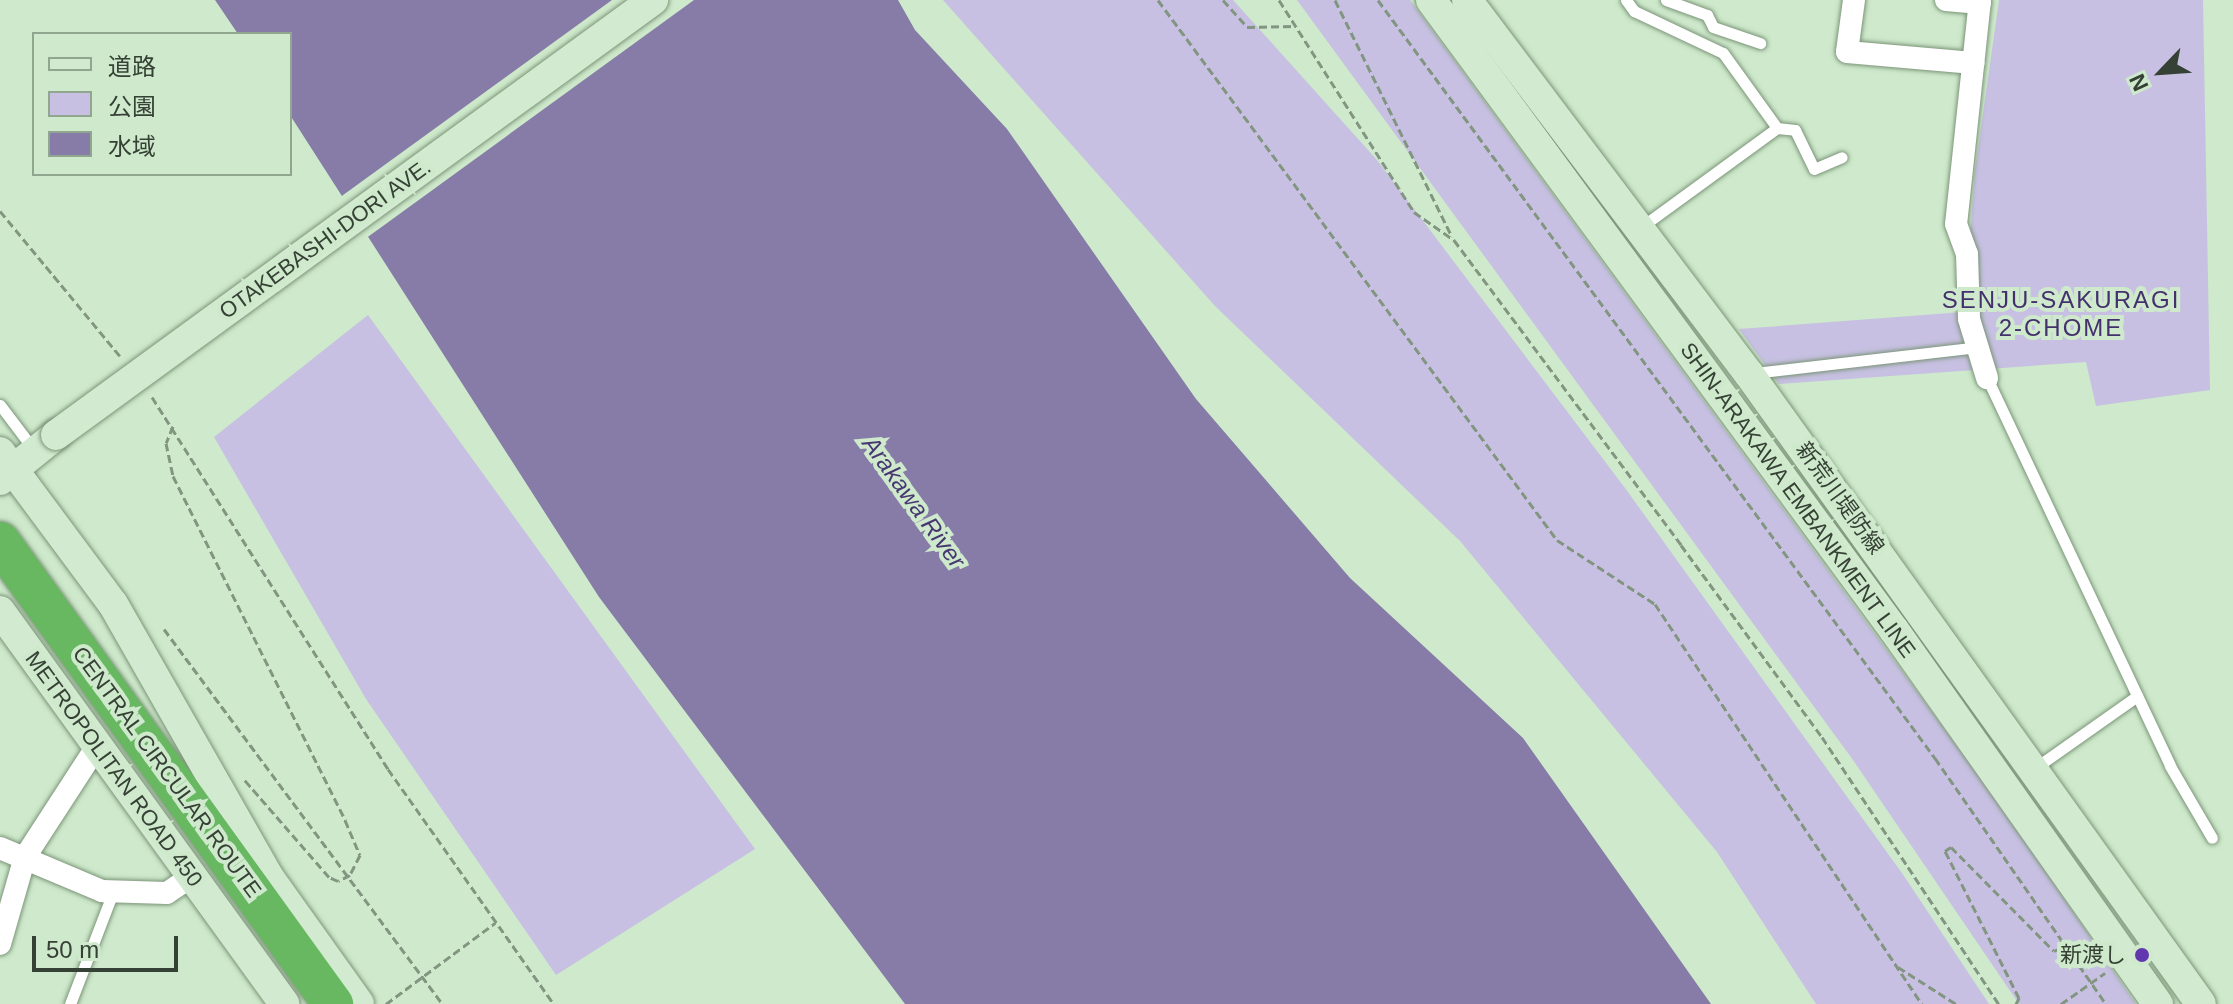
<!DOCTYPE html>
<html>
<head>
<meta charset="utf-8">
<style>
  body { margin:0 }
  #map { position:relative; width:2233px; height:1004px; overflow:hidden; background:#cee9cb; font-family:Arial,"Noto Sans JP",sans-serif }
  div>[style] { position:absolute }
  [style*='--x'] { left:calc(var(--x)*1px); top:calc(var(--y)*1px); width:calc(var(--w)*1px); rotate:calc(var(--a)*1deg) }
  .green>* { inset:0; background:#c7c0e2 }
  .water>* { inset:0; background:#867ca7 }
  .pier>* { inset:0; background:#cee9cb }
  .path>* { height:3px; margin-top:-1.5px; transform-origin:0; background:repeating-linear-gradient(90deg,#829580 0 8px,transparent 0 12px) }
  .roads { filter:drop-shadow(0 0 2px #7c9579) drop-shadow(0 0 2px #7c9579) }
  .service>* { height:11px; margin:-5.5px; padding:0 5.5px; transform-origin:5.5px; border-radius:5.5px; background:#fff }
  .minor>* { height:22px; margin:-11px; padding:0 11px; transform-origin:11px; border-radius:11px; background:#fff }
  .secondary>* { height:30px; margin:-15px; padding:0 15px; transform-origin:15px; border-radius:15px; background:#d2ead0 }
  .motorway>* { height:40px; margin:-20px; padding:0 20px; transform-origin:20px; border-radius:20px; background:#68b862 }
  .bridges { filter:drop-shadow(0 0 2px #7c9579) drop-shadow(0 0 2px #7c9579) }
  .secondary-bridge>* { height:30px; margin:-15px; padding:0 15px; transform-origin:15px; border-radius:15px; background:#d2ead0 }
  .dots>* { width:22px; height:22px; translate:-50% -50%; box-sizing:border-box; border:4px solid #cee9cb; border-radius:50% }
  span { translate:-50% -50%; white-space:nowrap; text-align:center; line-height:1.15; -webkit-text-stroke:8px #cee9cb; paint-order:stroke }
  .street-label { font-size:22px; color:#364135 }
  .poi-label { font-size:22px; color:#364135 }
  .right { translate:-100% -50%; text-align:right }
  .neighbourhood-label { font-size:24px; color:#43306c; letter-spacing:2px }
  .water-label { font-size:24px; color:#483871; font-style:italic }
  .legend { position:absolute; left:32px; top:32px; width:260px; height:144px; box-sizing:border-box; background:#cee9cb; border:2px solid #91a68f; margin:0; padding:10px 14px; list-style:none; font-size:24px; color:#364135 }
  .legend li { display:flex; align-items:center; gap:16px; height:40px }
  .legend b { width:40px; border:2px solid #91a68f }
  .north { position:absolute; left:2121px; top:32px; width:80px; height:80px; -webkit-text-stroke:6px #cee9cb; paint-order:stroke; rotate:245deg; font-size:22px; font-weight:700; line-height:32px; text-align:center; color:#364135 }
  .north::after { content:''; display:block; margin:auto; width:28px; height:36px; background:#364135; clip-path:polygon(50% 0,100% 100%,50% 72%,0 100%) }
  .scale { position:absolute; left:32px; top:936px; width:146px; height:36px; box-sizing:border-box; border:4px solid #364135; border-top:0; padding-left:10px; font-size:24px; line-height:28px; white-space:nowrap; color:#364135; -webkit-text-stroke:6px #cee9cb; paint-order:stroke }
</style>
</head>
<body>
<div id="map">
  <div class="green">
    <i style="clip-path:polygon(943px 0,1233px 0,1377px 160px,1625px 488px,1904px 876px,1989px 1004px,1816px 1004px,1717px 852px,1460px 541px,1215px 306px)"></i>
    <i style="clip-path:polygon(1297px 0,1410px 0,1998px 802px,2136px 1004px,2019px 1004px,1853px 760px)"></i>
    <i style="clip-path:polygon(1999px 0,2203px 0,2210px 390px,2096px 406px,2086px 362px,1779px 384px,1739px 329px,1976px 311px,1970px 235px,1975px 171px)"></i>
    <i style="clip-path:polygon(368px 315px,755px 849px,556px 975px,366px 699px,214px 437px)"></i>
  </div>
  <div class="water">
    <i style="clip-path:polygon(215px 0,898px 0,915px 30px,1007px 129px,1196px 399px,1350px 578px,1523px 738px,1711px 1004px,905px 1004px,599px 597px,290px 115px,290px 34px,238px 34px)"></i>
  </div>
  <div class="pier">
    <i style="clip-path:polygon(612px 0,694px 0,365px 239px,339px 198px)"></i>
  </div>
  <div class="path">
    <i style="--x:1158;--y:0;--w:671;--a:53.54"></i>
    <i style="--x:1557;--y:540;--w:117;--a:33.1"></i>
    <i style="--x:1655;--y:604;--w:481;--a:56.3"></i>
    <i style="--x:1223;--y:0;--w:36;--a:48"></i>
    <i style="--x:1247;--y:27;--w:49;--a:-1.2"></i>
    <i style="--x:1279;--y:0;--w:251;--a:57.5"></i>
    <i style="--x:1414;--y:212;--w:49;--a:35"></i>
    <i style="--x:1454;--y:240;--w:380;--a:53.3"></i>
    <i style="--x:1681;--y:545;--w:238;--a:53.7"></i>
    <i style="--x:1822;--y:737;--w:320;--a:56.5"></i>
    <i style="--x:1335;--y:0;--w:264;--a:63.7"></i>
    <i style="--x:1378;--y:0;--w:941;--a:53.69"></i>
    <i style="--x:1935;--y:758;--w:300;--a:55.2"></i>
    <i style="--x:0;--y:211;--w:188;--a:50.4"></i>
    <i style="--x:152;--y:397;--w:441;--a:57.6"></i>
    <i style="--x:388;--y:769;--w:288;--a:54.8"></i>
    <i style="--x:173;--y:426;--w:18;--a:112"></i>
    <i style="--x:166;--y:443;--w:34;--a:78"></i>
    <i style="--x:173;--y:476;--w:385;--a:63.4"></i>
    <i style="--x:345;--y:820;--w:38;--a:67"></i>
    <i style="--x:360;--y:855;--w:22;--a:117"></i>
    <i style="--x:350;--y:875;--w:13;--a:153"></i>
    <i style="--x:338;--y:881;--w:10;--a:-156"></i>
    <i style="--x:329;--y:877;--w:131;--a:-131"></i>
    <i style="--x:164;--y:629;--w:467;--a:53.4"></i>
    <i style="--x:1898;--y:967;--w:69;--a:32.5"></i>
    <i style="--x:386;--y:1004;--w:136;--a:-36.6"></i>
    <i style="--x:2016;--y:1004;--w:7;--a:-63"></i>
    <i style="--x:2019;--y:998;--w:165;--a:-116.7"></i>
    <i style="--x:1945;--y:851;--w:7;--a:-34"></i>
    <i style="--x:1951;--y:847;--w:146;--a:45.3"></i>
    <i style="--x:2054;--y:951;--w:14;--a:-25"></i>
    <i style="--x:2061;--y:1004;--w:54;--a:-35.2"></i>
  </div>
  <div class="roads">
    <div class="service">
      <i style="--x:1626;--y:0;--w:14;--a:54"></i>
      <i style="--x:1634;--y:11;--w:98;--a:25.3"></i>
      <i style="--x:1723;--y:53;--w:92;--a:54.2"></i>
      <i style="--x:1777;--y:128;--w:170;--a:143.9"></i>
      <i style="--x:1666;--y:0;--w:44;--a:20.1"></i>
      <i style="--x:1707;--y:15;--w:13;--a:63"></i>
      <i style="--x:1713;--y:27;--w:50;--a:18.8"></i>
      <i style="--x:1777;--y:128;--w:18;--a:6"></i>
      <i style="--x:1795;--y:130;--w:43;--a:64"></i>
      <i style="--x:1814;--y:169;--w:30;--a:-23"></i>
      <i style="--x:1754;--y:373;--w:226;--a:-6.6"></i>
      <i style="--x:1987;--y:378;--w:429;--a:64.7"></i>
      <i style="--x:2170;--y:766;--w:83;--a:59.7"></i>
      <i style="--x:0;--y:405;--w:56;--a:52.9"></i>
      <i style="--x:2035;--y:768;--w:125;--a:-35.2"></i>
      <i style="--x:70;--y:1004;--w:120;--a:-69"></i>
    </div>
    <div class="minor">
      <i style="--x:1854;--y:0;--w:52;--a:97.7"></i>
      <i style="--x:1847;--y:52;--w:127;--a:5"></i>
      <i style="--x:1946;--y:0;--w:34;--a:5"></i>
      <i style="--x:1980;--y:0;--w:225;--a:96.1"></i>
      <i style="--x:1956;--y:224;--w:32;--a:70"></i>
      <i style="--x:1967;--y:254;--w:65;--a:88.2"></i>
      <i style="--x:1969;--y:319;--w:62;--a:73"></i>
      <i style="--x:0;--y:848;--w:111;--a:22.9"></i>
      <i style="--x:102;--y:891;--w:65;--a:1.8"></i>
      <i style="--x:167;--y:893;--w:30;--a:-34"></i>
      <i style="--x:0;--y:944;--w:91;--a:-74"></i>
      <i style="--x:25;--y:857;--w:132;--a:-57"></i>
    </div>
    <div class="secondary">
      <i style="--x:1431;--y:0;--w:782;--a:53.69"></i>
      <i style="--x:1894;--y:630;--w:458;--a:54.8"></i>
      <i style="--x:1467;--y:0;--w:468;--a:53"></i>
      <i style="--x:1749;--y:374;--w:775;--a:54.34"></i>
      <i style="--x:0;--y:452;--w:189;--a:53.4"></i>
      <i style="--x:113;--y:604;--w:317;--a:60.3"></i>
      <i style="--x:270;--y:879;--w:153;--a:54.5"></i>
      <i style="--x:0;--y:480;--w:72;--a:-38.8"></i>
      <i style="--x:0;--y:611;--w:485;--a:54.1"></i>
    </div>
    <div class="motorway">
      <i style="--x:0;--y:542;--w:570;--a:54.22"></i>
    </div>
  </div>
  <div class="bridges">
    <div class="secondary-bridge">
      <i style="--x:56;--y:435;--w:739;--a:-36.08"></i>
    </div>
  </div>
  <div class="dots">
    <i style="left:2142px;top:955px;background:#6236ae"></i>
  </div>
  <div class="street-label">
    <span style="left:325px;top:239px;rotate:-36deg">OTAKEBASHI-DORI AVE.</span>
    <span style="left:1840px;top:498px;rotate:54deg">新荒川堤防線</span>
    <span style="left:1798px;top:500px;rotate:54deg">SHIN-ARAKAWA EMBANKMENT LINE</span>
    <span style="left:114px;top:769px;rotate:54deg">METROPOLITAN ROAD 450</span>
    <span style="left:167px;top:772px;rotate:54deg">CENTRAL CIRCULAR ROUTE</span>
  </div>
  <div class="poi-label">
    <span class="right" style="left:2126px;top:955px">新渡し</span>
  </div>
  <div class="neighbourhood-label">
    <span style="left:2061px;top:314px">SENJU-SAKURAGI<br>2-CHOME</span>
  </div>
  <div class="water-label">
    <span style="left:914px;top:502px;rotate:54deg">Arakawa River</span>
  </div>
  <ul class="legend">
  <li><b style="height:10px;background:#d2ead0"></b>道路</li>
  <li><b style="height:22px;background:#c7c0e2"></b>公園</li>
  <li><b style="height:22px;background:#867ca7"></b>水域</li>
  </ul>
  <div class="north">N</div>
  <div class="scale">50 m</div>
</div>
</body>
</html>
